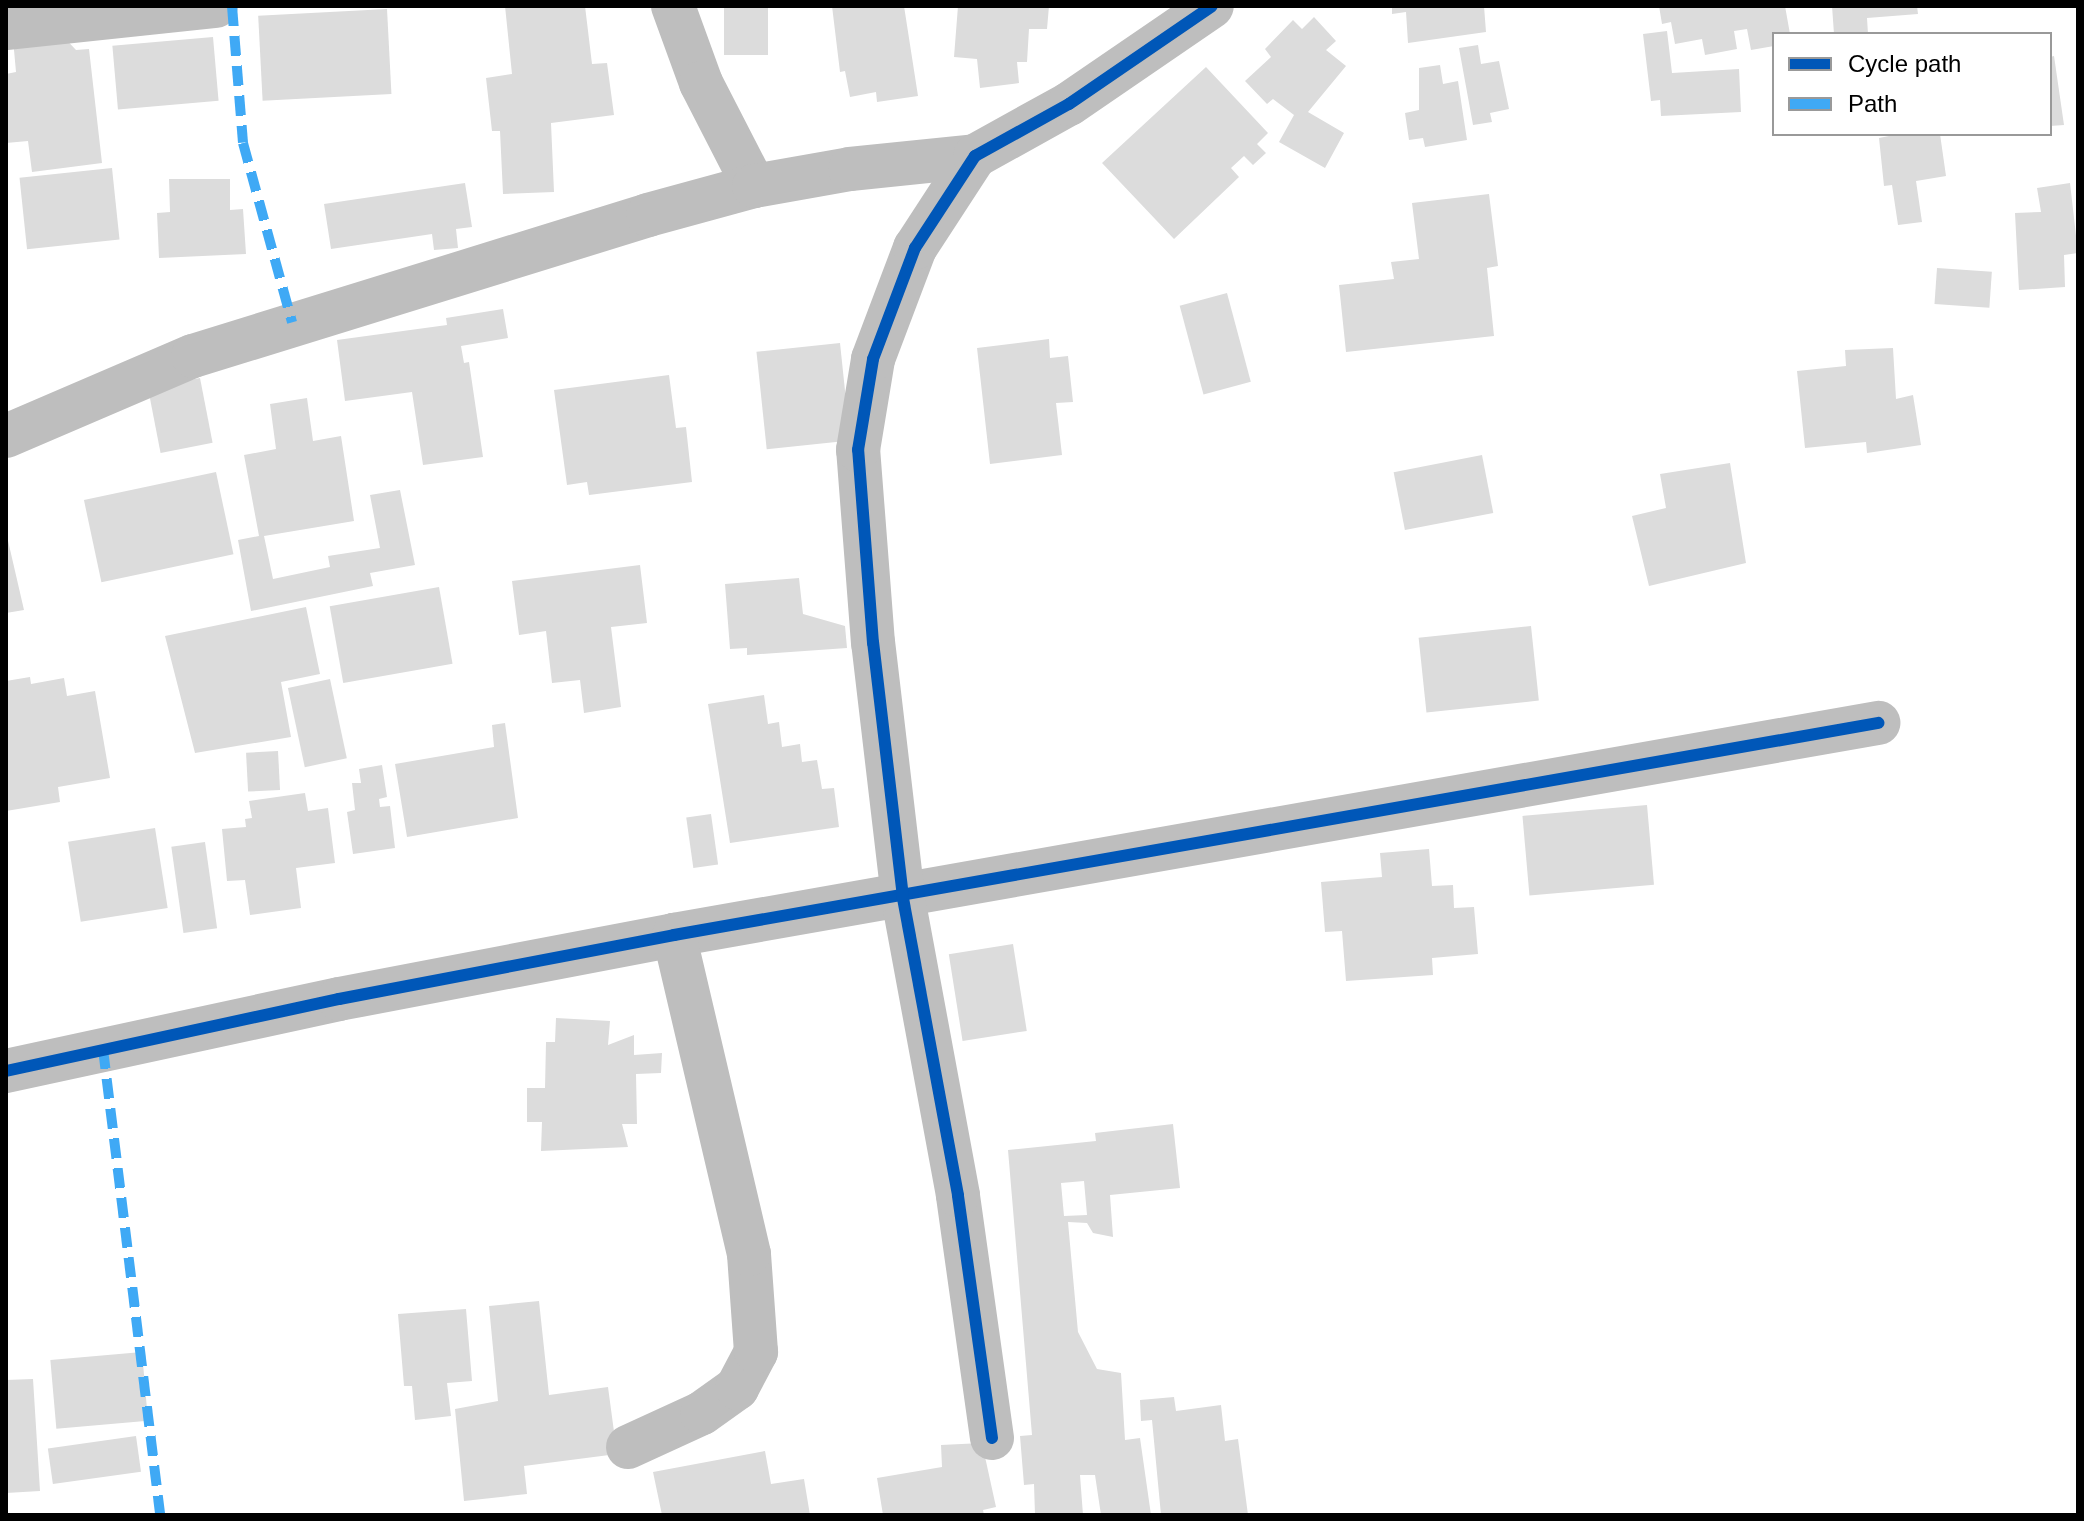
<!DOCTYPE html>
<html>
<head>
<meta charset="utf-8">
<style>
  body { margin:0 }
  #map { position:relative; width:2084px; height:1521px; overflow:hidden; background:#fff; font-family:Helvetica,sans-serif }
  div>[style] { position:absolute }
  [style*='--x'] { left:calc(var(--x)*1px); top:calc(var(--y)*1px); width:calc(var(--w)*1px); rotate:calc(var(--a)*1deg) }
  .building>* { inset:0; background:#dcdcdc; transform-origin:0 0 }
  .street>* { height:44px; margin:-22px; padding:0 22px; transform-origin:22px; border-radius:22px; background:#bebebe }
  .quiet>* { height:10px; margin-top:-5px; transform-origin:0; background:repeating-linear-gradient(90deg,#3fa9f5 0 20px,transparent 0 30px) }
  .cycleway>* { height:12px; margin:-6px; padding:0 6px; transform-origin:6px; border-radius:6px; background:#0057b8 }
  span { translate:-50% -50%; white-space:nowrap; text-align:center; line-height:1.15; -webkit-text-stroke:7px #fff; paint-order:stroke }
  .frame { position:absolute; inset:0; border:8px solid #000; pointer-events:none }
  .legend { position:absolute; left:1772px; top:32px; width:280px; height:104px; box-sizing:border-box; background:#fff; border:2px solid #999; margin:0; padding:10px 14px; list-style:none; font-size:24px; color:#000 }
  .legend li { display:flex; align-items:center; gap:16px; height:40px }
  .legend b { width:40px; border:2px solid #999 }
</style>
</head>
<body>
<div id="map">
  <div class="building">
    <i style="clip-path:polygon(505px 6px,585px 6px,592px 64px,607px 63px,614px 115px,551px 123px,554px 192px,503px 194px,500px 131px,492px 131px,486px 78px,512px 74px)"></i>
    <i style="left:724px;top:6px;width:44px;height:49px"></i>
    <i style="clip-path:polygon(832px 6px,904px 6px,918px 96px,877px 102px,876px 92px,850px 97px,845px 71px,840px 72px)"></i>
    <i style="clip-path:polygon(958px 6px,1049px 6px,1047px 29px,1029px 29px,1027px 62px,1017px 62px,1019px 83px,980px 88px,977px 59px,954px 57px)"></i>
    <i style="clip-path:polygon(1392px 6px,1484px 6px,1486px 32px,1408px 43px,1406px 12px,1392px 14px)"></i>
    <i style="clip-path:polygon(1659px 6px,1785px 6px,1790px 34px,1774px 34px,1774px 46px,1751px 50px,1747px 29px,1734px 31px,1737px 49px,1705px 55px,1702px 39px,1675px 44px,1671px 22px,1662px 24px)"></i>
    <i style="clip-path:polygon(1832px 6px,1917px 6px,1918px 14px,1867px 18px,1868px 34px,1834px 34px)"></i>
    <i style="left:387px;top:9px;width:85px;height:129px;rotate:87deg"></i>
    <i style="clip-path:polygon(1314px 17px,1336px 41px,1326px 50px,1346px 66px,1308px 112px,1344px 133px,1325px 168px,1279px 142px,1294px 115px,1273px 99px,1267px 104px,1245px 81px,1271px 57px,1265px 49px,1293px 20px,1302px 29px)"></i>
    <i style="clip-path:polygon(1667px 31px,1672px 73px,1739px 69px,1741px 112px,1661px 116px,1660px 100px,1651px 101px,1643px 34px)"></i>
    <i style="clip-path:polygon(61px 34px,76px 50px,89px 49px,102px 163px,32px 172px,28px 141px,6px 143px,6px 74px,16px 72px,13px 39px)"></i>
    <i style="left:213px;top:37px;width:64px;height:101px;rotate:85deg"></i>
    <i style="clip-path:polygon(1478px 45px,1481px 64px,1499px 61px,1509px 109px,1490px 113px,1492px 122px,1473px 125px,1459px 48px)"></i>
    <i style="clip-path:polygon(2054px 56px,2064px 125px,2050px 126px,2050px 57px)"></i>
    <i style="clip-path:polygon(1440px 65px,1443px 84px,1458px 81px,1467px 140px,1425px 147px,1423px 138px,1409px 140px,1405px 113px,1419px 110px,1419px 68px)"></i>
    <i style="clip-path:polygon(1206px 67px,1268px 133px,1257px 144px,1266px 153px,1253px 165px,1244px 156px,1231px 168px,1239px 177px,1174px 239px,1102px 163px)"></i>
    <i style="clip-path:polygon(1899px 134px,1940px 134px,1946px 176px,1916px 181px,1922px 222px,1898px 225px,1892px 185px,1884px 186px,1879px 138px)"></i>
    <i style="left:112px;top:168px;width:72px;height:93px;rotate:84deg"></i>
    <i style="clip-path:polygon(169px 179px,230px 179px,230px 210px,243px 209px,246px 254px,159px 258px,157px 213px,170px 212px)"></i>
    <i style="clip-path:polygon(465px 183px,472px 227px,456px 229px,458px 248px,434px 250px,432px 234px,331px 249px,324px 204px)"></i>
    <i style="clip-path:polygon(2070px 183px,2078px 253px,2064px 255px,2065px 287px,2019px 290px,2015px 213px,2041px 212px,2037px 188px)"></i>
    <i style="clip-path:polygon(1489px 194px,1498px 266px,1487px 268px,1494px 336px,1346px 352px,1339px 285px,1394px 279px,1391px 262px,1419px 259px,1412px 203px)"></i>
    <i style="left:1937px;top:268px;width:55px;height:36px;rotate:4deg"></i>
    <i style="left:1227px;top:293px;width:92px;height:49px;rotate:75deg"></i>
    <i style="clip-path:polygon(503px 309px,508px 338px,461px 346px,464px 363px,469px 362px,483px 457px,423px 465px,412px 392px,345px 401px,337px 340px,447px 325px,446px 318px)"></i>
    <i style="clip-path:polygon(1049px 339px,1050px 358px,1068px 356px,1073px 402px,1056px 403px,1062px 455px,990px 464px,977px 348px)"></i>
    <i style="left:840px;top:343px;width:98px;height:84px;rotate:84deg"></i>
    <i style="clip-path:polygon(1893px 348px,1896px 399px,1913px 395px,1921px 445px,1867px 453px,1866px 442px,1805px 448px,1797px 371px,1846px 366px,1845px 350px)"></i>
    <i style="clip-path:polygon(669px 375px,676px 428px,686px 427px,692px 482px,589px 495px,587px 482px,567px 485px,554px 390px)"></i>
    <i style="left:200px;top:378px;width:66px;height:53px;rotate:79deg"></i>
    <i style="clip-path:polygon(307px 398px,313px 441px,341px 436px,354px 521px,264px 536px,273px 579px,330px 567px,328px 556px,380px 548px,370px 495px,400px 490px,415px 565px,370px 573px,373px 586px,251px 611px,238px 540px,259px 536px,244px 455px,276px 449px,270px 404px)"></i>
    <i style="left:1482px;top:455px;width:59px;height:90px;rotate:79deg"></i>
    <i style="clip-path:polygon(1730px 463px,1746px 563px,1649px 586px,1632px 516px,1666px 508px,1660px 474px)"></i>
    <i style="left:216px;top:472px;width:84px;height:135px;rotate:78deg"></i>
    <i style="clip-path:polygon(6px 532px,24px 610px,6px 613px)"></i>
    <i style="clip-path:polygon(640px 565px,647px 623px,611px 627px,621px 707px,584px 713px,580px 680px,552px 683px,546px 631px,519px 635px,512px 581px)"></i>
    <i style="clip-path:polygon(799px 578px,803px 614px,845px 626px,847px 648px,747px 655px,747px 648px,730px 649px,725px 584px)"></i>
    <i style="left:439px;top:587px;width:78px;height:111px;rotate:80deg"></i>
    <i style="clip-path:polygon(306px 607px,320px 674px,281px 682px,291px 737px,195px 753px,165px 636px)"></i>
    <i style="left:1531px;top:626px;width:75px;height:113px;rotate:84deg"></i>
    <i style="clip-path:polygon(30px 677px,31px 684px,64px 678px,67px 696px,95px 691px,110px 778px,58px 787px,60px 802px,6px 811px,6px 681px)"></i>
    <i style="left:330px;top:679px;width:81px;height:43px;rotate:78deg"></i>
    <i style="clip-path:polygon(764px 695px,768px 724px,779px 722px,782px 747px,800px 744px,802px 762px,817px 760px,822px 789px,834px 788px,839px 827px,730px 843px,708px 704px)"></i>
    <i style="clip-path:polygon(505px 723px,518px 818px,407px 837px,395px 764px,494px 747px,492px 725px)"></i>
    <i style="left:278px;top:751px;width:39px;height:32px;rotate:87deg"></i>
    <i style="clip-path:polygon(382px 765px,387px 797px,379px 799px,380px 807px,390px 806px,395px 848px,353px 854px,347px 812px,355px 810px,352px 783px,361px 783px,359px 769px)"></i>
    <i style="clip-path:polygon(305px 793px,308px 811px,328px 808px,335px 863px,296px 868px,301px 908px,250px 915px,245px 880px,227px 881px,222px 829px,246px 827px,245px 819px,252px 818px,249px 801px)"></i>
    <i style="left:1647px;top:805px;width:80px;height:125px;rotate:85deg"></i>
    <i style="left:711px;top:814px;width:51px;height:25px;rotate:82deg"></i>
    <i style="left:155px;top:828px;width:81px;height:88px;rotate:81deg"></i>
    <i style="left:205px;top:842px;width:87px;height:34px;rotate:82deg"></i>
    <i style="clip-path:polygon(1429px 849px,1432px 886px,1453px 885px,1454px 908px,1474px 907px,1478px 954px,1432px 958px,1433px 975px,1346px 981px,1342px 931px,1325px 932px,1321px 882px,1382px 877px,1380px 853px)"></i>
    <i style="left:1013px;top:944px;width:88px;height:65px;rotate:81deg"></i>
    <i style="clip-path:polygon(556px 1018px,610px 1021px,608px 1045px,634px 1035px,634px 1055px,662px 1053px,661px 1073px,636px 1074px,637px 1124px,622px 1124px,628px 1147px,541px 1151px,542px 1122px,527px 1122px,527px 1088px,545px 1088px,546px 1042px,555px 1042px)"></i>
    <i style="clip-path:polygon(evenodd,1173px 1124px,1180px 1188px,1110px 1195px,1113px 1237px,1093px 1233px,1087px 1223px,1068px 1222px,1078px 1332px,1097px 1369px,1121px 1373px,1125px 1440px,1140px 1438px,1151px 1515px,1101px 1515px,1095px 1475px,1080px 1475px,1083px 1515px,1035px 1515px,1034px 1484px,1024px 1485px,1020px 1436px,1032px 1435px,1008px 1150px,1096px 1141px,1095px 1133px,1173px 1124px,1084px 1181px,1087px 1215px,1064px 1216px,1061px 1183px,1084px 1181px)"></i>
    <i style="clip-path:polygon(539px 1301px,549px 1395px,608px 1387px,617px 1454px,524px 1466px,527px 1494px,464px 1501px,455px 1409px,498px 1401px,489px 1306px)"></i>
    <i style="clip-path:polygon(466px 1309px,472px 1381px,447px 1383px,451px 1416px,415px 1420px,412px 1386px,404px 1386px,398px 1314px)"></i>
    <i style="left:142px;top:1352px;width:69px;height:92px;rotate:85deg"></i>
    <i style="clip-path:polygon(33px 1379px,40px 1491px,6px 1493px,6px 1380px)"></i>
    <i style="clip-path:polygon(1174px 1397px,1176px 1411px,1221px 1405px,1225px 1441px,1238px 1439px,1248px 1515px,1161px 1515px,1152px 1420px,1141px 1421px,1140px 1400px)"></i>
    <i style="left:136px;top:1436px;width:36px;height:89px;rotate:82deg"></i>
    <i style="clip-path:polygon(982px 1443px,996px 1507px,983px 1510px,984px 1515px,883px 1515px,877px 1478px,942px 1467px,941px 1445px)"></i>
    <i style="clip-path:polygon(765px 1451px,771px 1484px,804px 1479px,810px 1515px,662px 1515px,653px 1472px)"></i>
  </div>
  <div class="street">
    <i style="--x:673;--y:6;--w:82;--a:70"></i>
    <i style="--x:701;--y:83;--w:116;--a:62.8"></i>
    <i style="--x:6;--y:28;--w:211;--a:-6"></i>
    <i style="--x:6;--y:436;--w:203;--a:-23.2"></i>
    <i style="--x:193;--y:356;--w:476;--a:-17.2"></i>
    <i style="--x:648;--y:215;--w:110;--a:-15.3"></i>
    <i style="--x:754;--y:186;--w:97;--a:-10"></i>
    <i style="--x:850;--y:169;--w:126;--a:-5.9"></i>
    <i style="--x:6;--y:1071;--w:341;--a:-12.2"></i>
    <i style="--x:339;--y:999;--w:341;--a:-10.8"></i>
    <i style="--x:674;--y:935;--w:1223;--a:-9.99"></i>
    <i style="--x:992;--y:1438;--w:245;--a:-98"></i>
    <i style="--x:958;--y:1195;--w:303;--a:-100.5"></i>
    <i style="--x:903;--y:897;--w:256;--a:-96.7"></i>
    <i style="--x:873;--y:643;--w:194;--a:-94.4"></i>
    <i style="--x:858;--y:450;--w:92;--a:-80.6"></i>
    <i style="--x:873;--y:359;--w:119;--a:-69.3"></i>
    <i style="--x:915;--y:248;--w:110;--a:-56.9"></i>
    <i style="--x:975;--y:156;--w:107;--a:-29"></i>
    <i style="--x:1069;--y:104;--w:173;--a:-34.4"></i>
    <i style="--x:628;--y:1447;--w:81;--a:-24.7"></i>
    <i style="--x:702;--y:1413;--w:43;--a:-35.5"></i>
    <i style="--x:737;--y:1388;--w:41;--a:-62.2"></i>
    <i style="--x:756;--y:1352;--w:98;--a:-94.1"></i>
    <i style="--x:749;--y:1254;--w:328;--a:-103.2"></i>
  </div>
  <div class="quiet">
    <i style="--x:232;--y:6;--w:137;--a:85.4"></i>
    <i style="--x:243;--y:143;--w:186;--a:74.7"></i>
    <i style="--x:103;--y:1049;--w:469;--a:83"></i>
  </div>
  <div class="cycleway">
    <i style="--x:6;--y:1071;--w:341;--a:-12.2"></i>
    <i style="--x:339;--y:999;--w:341;--a:-10.8"></i>
    <i style="--x:674;--y:935;--w:1223;--a:-9.99"></i>
    <i style="--x:992;--y:1438;--w:245;--a:-98"></i>
    <i style="--x:958;--y:1195;--w:303;--a:-100.5"></i>
    <i style="--x:903;--y:897;--w:256;--a:-96.7"></i>
    <i style="--x:873;--y:643;--w:194;--a:-94.4"></i>
    <i style="--x:858;--y:450;--w:92;--a:-80.6"></i>
    <i style="--x:873;--y:359;--w:119;--a:-69.3"></i>
    <i style="--x:915;--y:248;--w:110;--a:-56.9"></i>
    <i style="--x:975;--y:156;--w:107;--a:-29"></i>
    <i style="--x:1069;--y:104;--w:173;--a:-34.4"></i>
  </div>
  <div class="frame"></div>
  <ul class="legend">
  <li><b style="height:10px;background:#0057b8"></b>Cycle path</li>
  <li><b style="height:10px;background:#3fa9f5"></b>Path</li>
  </ul>
</div>
</body>
</html>
